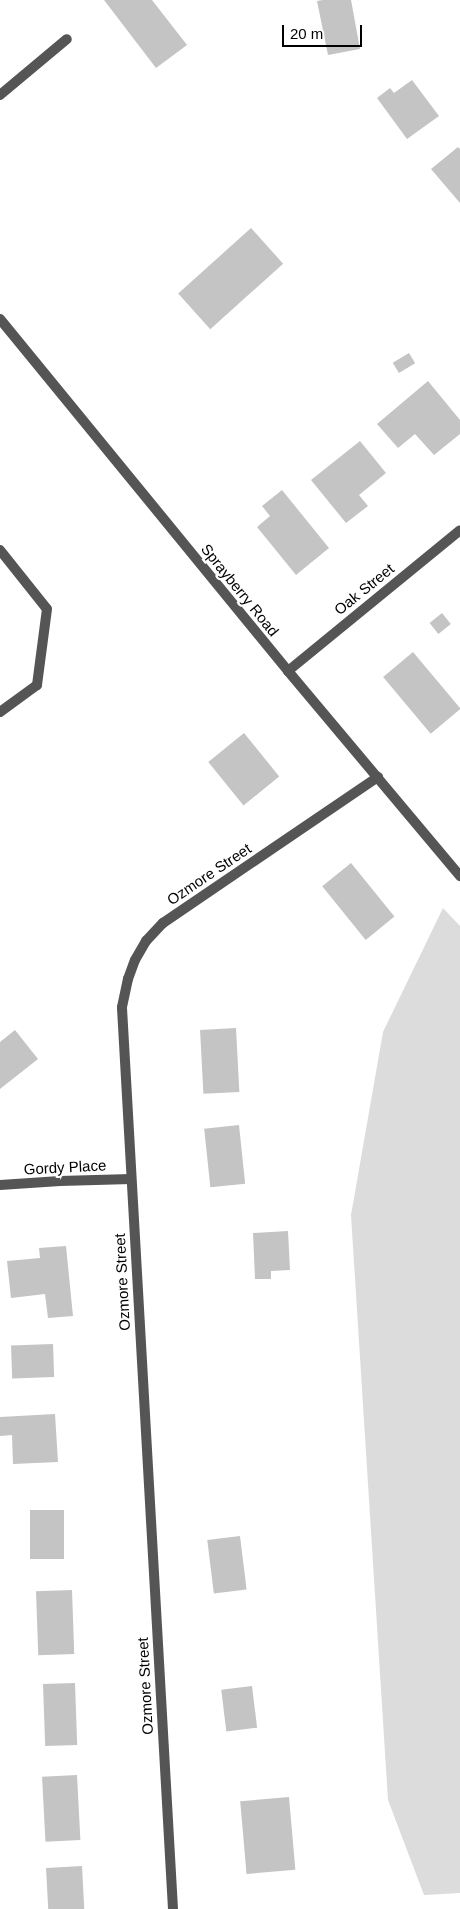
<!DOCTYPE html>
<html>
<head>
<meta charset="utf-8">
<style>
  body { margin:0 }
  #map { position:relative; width:460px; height:1909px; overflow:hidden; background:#fff; font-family:Helvetica,sans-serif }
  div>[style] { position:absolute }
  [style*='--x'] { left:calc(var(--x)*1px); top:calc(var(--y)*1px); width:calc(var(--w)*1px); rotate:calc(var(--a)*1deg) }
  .green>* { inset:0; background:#dcdcdc }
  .building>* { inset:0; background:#c4c4c4; transform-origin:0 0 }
  .service>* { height:10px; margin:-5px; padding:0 5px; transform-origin:5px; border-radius:5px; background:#555 }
  .minor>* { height:10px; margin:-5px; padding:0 5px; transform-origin:5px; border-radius:5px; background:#555 }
  .tertiary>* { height:10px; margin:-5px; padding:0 5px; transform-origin:5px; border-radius:5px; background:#555 }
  span { translate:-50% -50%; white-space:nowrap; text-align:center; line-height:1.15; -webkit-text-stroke:4.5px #fff; paint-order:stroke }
  .street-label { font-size:15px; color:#000 }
  .scale { position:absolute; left:282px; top:25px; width:80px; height:22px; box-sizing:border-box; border:2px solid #000; border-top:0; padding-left:6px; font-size:15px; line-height:18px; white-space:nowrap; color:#000; -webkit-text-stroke:4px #fff; paint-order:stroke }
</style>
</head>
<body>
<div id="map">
  <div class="green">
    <i style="clip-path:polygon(443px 908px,460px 926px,460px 1893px,424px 1895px,388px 1800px,351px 1215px,383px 1032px)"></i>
  </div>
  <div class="building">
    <i style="clip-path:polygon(104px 0,152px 0,187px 45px,156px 68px)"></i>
    <i style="clip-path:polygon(323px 0,351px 0,360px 49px,328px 55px,317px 1px)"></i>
    <i style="clip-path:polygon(412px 80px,439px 116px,407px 139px,377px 98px,390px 88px,394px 93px)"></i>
    <i style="clip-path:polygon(458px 147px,460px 149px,460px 203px,431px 169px)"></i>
    <i style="left:251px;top:228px;width:48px;height:98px;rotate:48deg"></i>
    <i style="left:409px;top:353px;width:12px;height:19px;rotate:59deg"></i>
    <i style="clip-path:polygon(428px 381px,460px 420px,460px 434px,434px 455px,415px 434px,398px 448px,377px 424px)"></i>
    <i style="clip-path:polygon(360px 441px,386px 473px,359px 495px,368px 506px,346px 523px,311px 480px)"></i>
    <i style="clip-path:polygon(282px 490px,329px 548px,296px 575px,257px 527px,270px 516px,262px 506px)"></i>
    <i style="left:442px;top:613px;width:14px;height:16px;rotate:51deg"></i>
    <i style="left:413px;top:652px;width:74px;height:39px;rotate:50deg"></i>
    <i style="left:244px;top:733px;width:56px;height:46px;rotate:51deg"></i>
    <i style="left:351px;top:863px;width:69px;height:37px;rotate:51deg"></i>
    <i style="left:236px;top:1028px;width:64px;height:36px;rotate:87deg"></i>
    <i style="clip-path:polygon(15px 1030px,38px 1059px,0 1089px,0 1042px)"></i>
    <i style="left:239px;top:1125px;width:59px;height:35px;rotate:84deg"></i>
    <i style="clip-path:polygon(288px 1231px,290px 1270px,271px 1271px,271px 1279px,255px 1279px,253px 1233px)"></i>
    <i style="clip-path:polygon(66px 1246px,73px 1316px,48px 1318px,45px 1294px,11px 1298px,7px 1261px,40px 1258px,39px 1248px)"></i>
    <i style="left:53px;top:1344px;width:33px;height:42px;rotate:88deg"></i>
    <i style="clip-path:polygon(55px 1414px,58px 1462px,13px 1464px,12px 1435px,0 1436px,0 1417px)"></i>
    <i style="left:30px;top:1510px;width:34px;height:49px"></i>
    <i style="left:240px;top:1536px;width:54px;height:33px;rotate:83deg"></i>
    <i style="left:72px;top:1590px;width:64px;height:36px;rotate:88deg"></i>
    <i style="left:75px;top:1683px;width:62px;height:32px;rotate:88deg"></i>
    <i style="left:252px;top:1686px;width:42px;height:31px;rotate:83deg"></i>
    <i style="left:77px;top:1775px;width:65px;height:35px;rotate:87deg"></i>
    <i style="left:289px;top:1797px;width:73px;height:49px;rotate:85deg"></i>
    <i style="left:82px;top:1866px;width:43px;height:36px;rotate:87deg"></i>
  </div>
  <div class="service">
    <i style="--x:0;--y:95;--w:87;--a:-39.9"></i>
    <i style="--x:0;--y:550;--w:75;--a:51.5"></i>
    <i style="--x:47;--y:609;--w:77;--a:97.5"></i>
    <i style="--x:37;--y:685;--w:46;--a:143.9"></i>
  </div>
  <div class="minor">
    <i style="--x:288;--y:671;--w:222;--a:-39.3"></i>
    <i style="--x:0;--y:1185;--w:60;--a:-3.8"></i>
    <i style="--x:60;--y:1181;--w:71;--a:-1.6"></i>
    <i style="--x:173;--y:1909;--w:903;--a:-93.24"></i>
    <i style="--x:122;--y:1007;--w:29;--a:-78"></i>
    <i style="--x:128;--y:979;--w:20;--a:-70"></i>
    <i style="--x:135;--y:960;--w:22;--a:-60"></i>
    <i style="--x:146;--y:941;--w:25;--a:-47"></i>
    <i style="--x:163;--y:923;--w:260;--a:-34.2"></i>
  </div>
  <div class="tertiary">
    <i style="--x:0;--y:319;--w:455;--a:50.7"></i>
    <i style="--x:288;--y:671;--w:268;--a:50"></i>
  </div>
  <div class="street-label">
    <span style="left:364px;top:589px;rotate:-39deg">Oak Street</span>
    <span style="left:240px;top:590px;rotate:51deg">Sprayberry Road</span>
    <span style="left:209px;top:874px;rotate:-34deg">Ozmore Street</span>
    <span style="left:65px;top:1167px;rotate:-3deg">Gordy Place</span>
    <span style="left:122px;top:1282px;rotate:-93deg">Ozmore Street</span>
    <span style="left:145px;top:1686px;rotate:-93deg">Ozmore Street</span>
  </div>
  <div class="scale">20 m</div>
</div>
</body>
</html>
